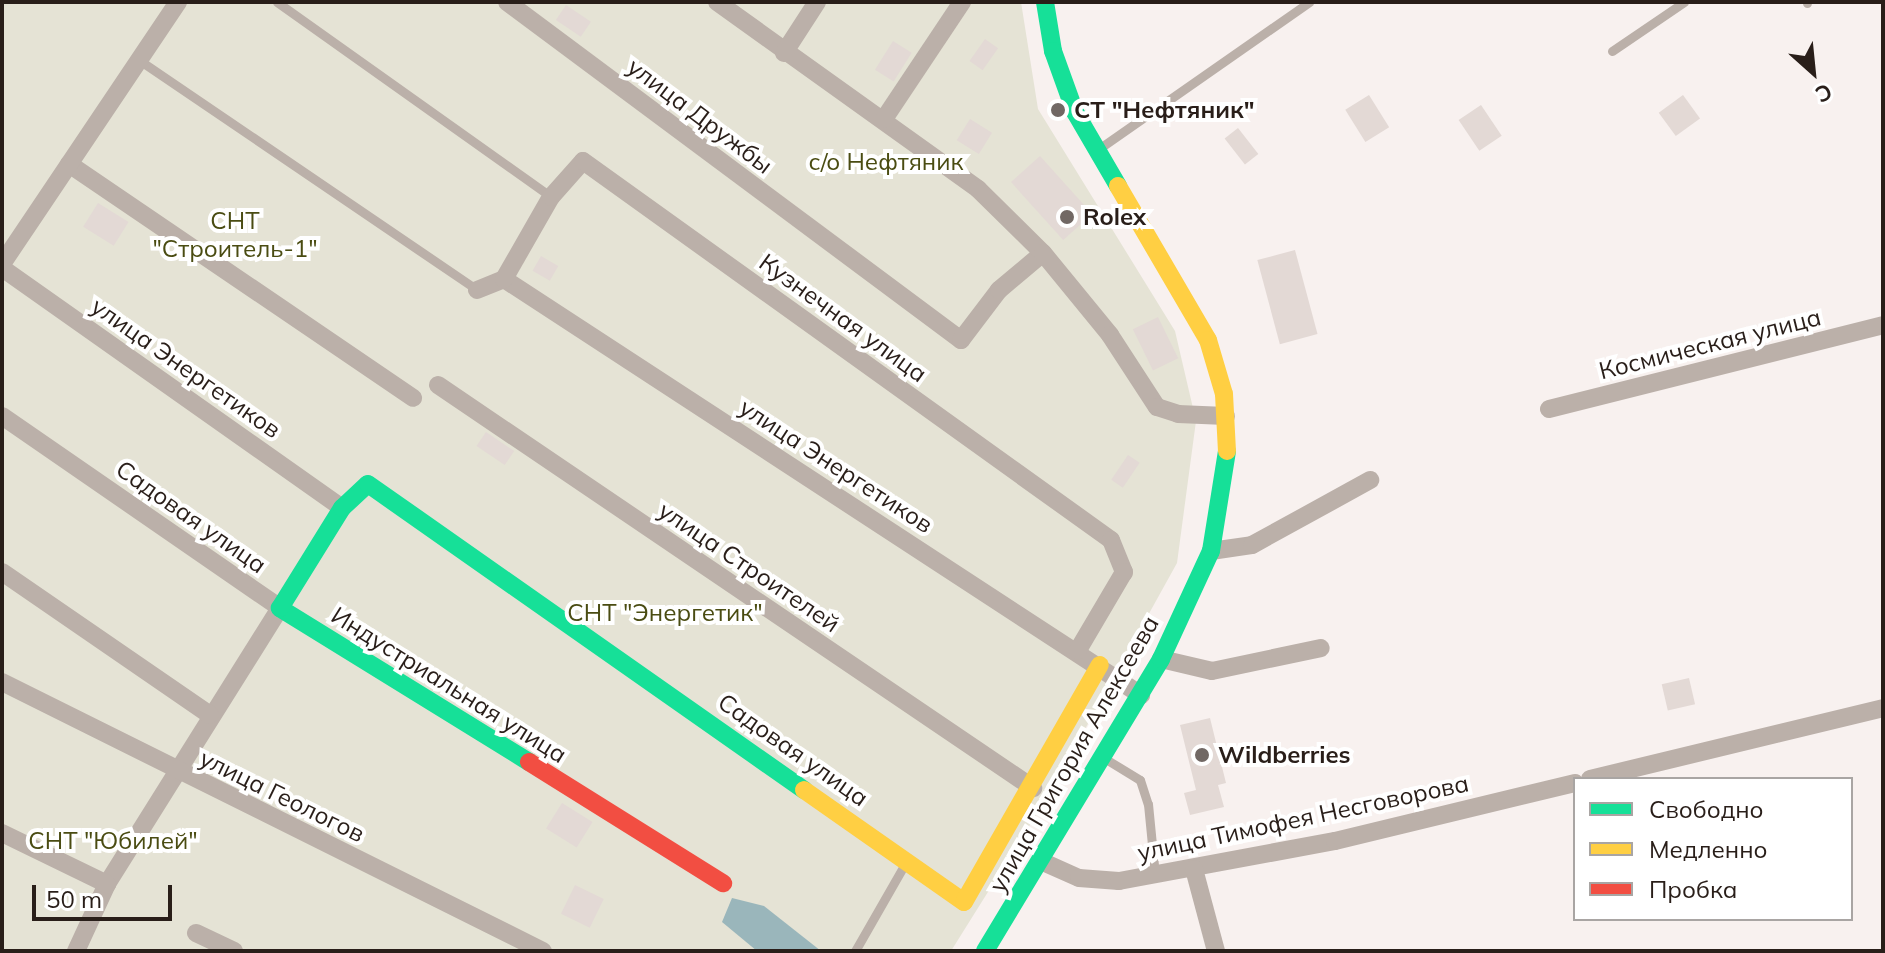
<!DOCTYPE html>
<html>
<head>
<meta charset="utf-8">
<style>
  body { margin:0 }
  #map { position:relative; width:1885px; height:953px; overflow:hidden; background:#f8f1ef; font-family:Mulish,sans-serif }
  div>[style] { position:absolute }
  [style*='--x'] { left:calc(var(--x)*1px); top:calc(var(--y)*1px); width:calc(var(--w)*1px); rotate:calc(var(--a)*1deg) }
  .green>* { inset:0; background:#e5e3d5 }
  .water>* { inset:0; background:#9ab6bb }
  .building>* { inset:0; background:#e3d9d5; transform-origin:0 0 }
  .lane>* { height:9px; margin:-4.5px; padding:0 4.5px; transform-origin:4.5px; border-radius:4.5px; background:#bbb0a9 }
  .street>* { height:18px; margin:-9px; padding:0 9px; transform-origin:9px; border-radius:9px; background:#bbb0a9 }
  .fast>* { height:18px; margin:-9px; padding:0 9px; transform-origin:9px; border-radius:9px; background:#16e098 }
  .slow>* { height:18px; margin:-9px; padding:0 9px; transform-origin:9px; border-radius:9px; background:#ffcf43 }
  .jam>* { height:18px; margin:-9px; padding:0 9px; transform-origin:9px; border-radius:9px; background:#f24e42 }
  .dots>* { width:22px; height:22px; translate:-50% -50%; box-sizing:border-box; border:4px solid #fff; border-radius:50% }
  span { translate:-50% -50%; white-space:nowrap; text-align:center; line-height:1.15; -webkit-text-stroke:8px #fff; paint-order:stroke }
  .poi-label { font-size:24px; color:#291e19; font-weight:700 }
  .left { translate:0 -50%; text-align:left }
  .street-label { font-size:24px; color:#291e19 }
  .park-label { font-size:24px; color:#4a4c12 }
  .frame { position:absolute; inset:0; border:4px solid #291e19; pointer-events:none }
  .legend { position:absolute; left:1573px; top:777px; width:280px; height:144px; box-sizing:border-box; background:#fff; border:2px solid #a9a5a3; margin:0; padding:10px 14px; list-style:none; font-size:24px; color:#291e19 }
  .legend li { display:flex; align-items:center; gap:16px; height:40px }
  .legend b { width:40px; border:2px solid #a9a5a3 }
  .north { position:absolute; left:1773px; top:32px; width:80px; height:80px; -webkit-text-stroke:6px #fff; paint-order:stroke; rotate:153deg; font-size:22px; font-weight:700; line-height:32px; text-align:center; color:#291e19 }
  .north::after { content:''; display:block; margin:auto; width:28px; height:36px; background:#291e19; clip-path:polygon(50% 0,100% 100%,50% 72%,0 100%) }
  .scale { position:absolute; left:32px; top:885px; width:140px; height:36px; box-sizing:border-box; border:4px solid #291e19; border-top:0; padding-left:10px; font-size:24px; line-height:28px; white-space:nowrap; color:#291e19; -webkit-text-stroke:6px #fff; paint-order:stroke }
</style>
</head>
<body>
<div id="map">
  <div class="green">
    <i style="clip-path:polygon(2px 2px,1021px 2px,1038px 109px,1175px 331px,1196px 421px,1177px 563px,1048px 796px,951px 951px,2px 951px)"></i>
  </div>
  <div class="water">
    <i style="clip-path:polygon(732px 898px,764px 906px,821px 951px,757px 951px,722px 922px)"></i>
  </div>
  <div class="building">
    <i style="left:566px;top:5px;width:30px;height:18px;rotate:34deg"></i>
    <i style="left:985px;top:39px;width:16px;height:27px;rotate:35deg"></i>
    <i style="left:893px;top:41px;width:22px;height:34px;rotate:32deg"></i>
    <i style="left:1369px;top:95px;width:38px;height:28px;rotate:58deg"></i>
    <i style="left:1683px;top:95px;width:29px;height:30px;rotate:54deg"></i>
    <i style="left:1481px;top:105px;width:37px;height:27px;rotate:56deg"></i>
    <i style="left:970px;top:119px;width:26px;height:25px;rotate:32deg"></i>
    <i style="left:1238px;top:128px;width:33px;height:17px;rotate:52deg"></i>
    <i style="left:1040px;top:156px;width:78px;height:39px;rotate:48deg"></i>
    <i style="left:98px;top:203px;width:36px;height:28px;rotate:32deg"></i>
    <i style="left:1295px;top:250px;width:87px;height:39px;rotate:75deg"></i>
    <i style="left:541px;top:256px;width:20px;height:17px;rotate:30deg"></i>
    <i style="left:1158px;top:317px;width:46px;height:28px;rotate:64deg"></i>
    <i style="left:486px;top:432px;width:34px;height:17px;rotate:34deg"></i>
    <i style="left:1128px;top:455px;width:14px;height:30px;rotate:34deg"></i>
    <i style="left:1689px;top:678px;width:27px;height:28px;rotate:77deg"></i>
    <i style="clip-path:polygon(1210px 718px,1226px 783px,1218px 785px,1224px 807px,1190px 815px,1184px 793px,1196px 790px,1180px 725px)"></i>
    <i style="left:562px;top:803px;width:36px;height:30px;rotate:32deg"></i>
    <i style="left:575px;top:885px;width:32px;height:32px;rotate:26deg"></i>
  </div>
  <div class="lane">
    <i style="--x:277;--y:2;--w:336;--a:35.4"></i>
    <i style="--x:1807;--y:2;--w:1;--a:90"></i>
    <i style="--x:1612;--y:51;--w:87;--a:-34.2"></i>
    <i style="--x:139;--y:60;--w:409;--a:34.2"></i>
    <i style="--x:1100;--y:148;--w:255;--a:-34.9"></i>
    <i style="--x:1104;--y:758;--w:42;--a:31.4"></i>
    <i style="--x:1140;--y:780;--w:25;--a:72"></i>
    <i style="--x:1148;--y:804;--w:71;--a:84.4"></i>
    <i style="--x:855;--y:951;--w:103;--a:-60.2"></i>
  </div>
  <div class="street">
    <i style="--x:507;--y:2;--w:566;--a:36.67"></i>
    <i style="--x:961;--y:340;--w:63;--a:-52.8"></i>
    <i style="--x:999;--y:290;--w:57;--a:-40.1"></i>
    <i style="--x:717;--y:2;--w:321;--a:35.6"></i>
    <i style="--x:978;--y:189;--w:91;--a:44.6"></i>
    <i style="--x:1043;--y:253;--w:106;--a:50.7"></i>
    <i style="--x:1110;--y:335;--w:86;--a:56.9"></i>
    <i style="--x:1157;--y:407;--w:22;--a:18"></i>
    <i style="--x:1178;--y:414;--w:48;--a:2.4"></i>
    <i style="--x:784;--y:53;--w:61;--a:-57.1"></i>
    <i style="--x:884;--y:119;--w:141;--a:-56.3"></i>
    <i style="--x:69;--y:164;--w:416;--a:34.2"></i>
    <i style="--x:2;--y:264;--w:316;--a:-56.1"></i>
    <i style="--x:2;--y:268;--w:416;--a:35.2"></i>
    <i style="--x:504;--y:279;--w:761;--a:33.15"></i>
    <i style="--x:477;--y:290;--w:29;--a:-22"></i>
    <i style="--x:504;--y:279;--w:95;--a:-60.2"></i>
    <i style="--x:551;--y:197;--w:48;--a:-48.4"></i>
    <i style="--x:583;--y:161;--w:650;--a:35.67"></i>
    <i style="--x:1111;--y:540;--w:35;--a:68"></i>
    <i style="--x:1124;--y:572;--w:91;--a:120.5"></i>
    <i style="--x:438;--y:385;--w:719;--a:34.11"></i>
    <i style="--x:1549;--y:409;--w:344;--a:-14.1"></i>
    <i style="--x:2;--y:416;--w:338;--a:34.6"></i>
    <i style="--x:280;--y:608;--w:326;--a:122.1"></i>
    <i style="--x:107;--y:884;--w:74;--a:114.8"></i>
    <i style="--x:1211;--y:551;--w:41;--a:-8.3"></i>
    <i style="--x:1252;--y:545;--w:135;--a:-28.8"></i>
    <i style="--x:2;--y:572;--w:252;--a:34.5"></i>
    <i style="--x:1161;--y:659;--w:52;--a:13.2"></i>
    <i style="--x:1212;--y:671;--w:111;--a:-11.9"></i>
    <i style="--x:2;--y:682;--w:604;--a:26.44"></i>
    <i style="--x:1590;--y:779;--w:301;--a:-13.6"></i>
    <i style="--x:2;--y:833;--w:117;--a:25.9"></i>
    <i style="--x:1043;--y:862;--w:39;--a:24"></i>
    <i style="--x:1079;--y:878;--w:40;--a:4.3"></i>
    <i style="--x:1119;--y:881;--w:220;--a:-10.5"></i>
    <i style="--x:1335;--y:841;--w:247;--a:-13.6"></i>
    <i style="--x:1194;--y:869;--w:85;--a:75"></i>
    <i style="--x:196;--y:933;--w:42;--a:25.3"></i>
  </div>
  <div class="fast">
    <i style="--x:1045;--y:2;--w:50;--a:80.7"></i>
    <i style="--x:1053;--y:51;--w:65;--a:70.2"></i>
    <i style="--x:1075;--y:112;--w:86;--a:59.8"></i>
    <i style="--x:529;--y:762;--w:293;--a:-148.3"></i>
    <i style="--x:280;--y:608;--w:118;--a:-58.2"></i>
    <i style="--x:342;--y:508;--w:35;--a:-43"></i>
    <i style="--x:368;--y:484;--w:533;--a:35.06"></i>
    <i style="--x:985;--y:951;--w:341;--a:-58.9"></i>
    <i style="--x:1161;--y:659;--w:119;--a:-65.2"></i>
    <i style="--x:1211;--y:551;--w:101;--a:-80.9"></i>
  </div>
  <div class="slow">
    <i style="--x:1118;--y:186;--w:178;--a:59.7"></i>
    <i style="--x:1208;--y:340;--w:56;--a:73.5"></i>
    <i style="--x:1224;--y:394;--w:57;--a:87"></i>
    <i style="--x:804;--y:790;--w:195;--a:35"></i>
    <i style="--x:964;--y:902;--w:273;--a:-60.2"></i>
  </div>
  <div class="jam">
    <i style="--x:529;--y:762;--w:229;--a:32"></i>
  </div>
  <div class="dots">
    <i style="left:1058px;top:110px;background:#716864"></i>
    <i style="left:1067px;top:217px;background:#716864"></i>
    <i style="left:1202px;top:755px;background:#716864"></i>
  </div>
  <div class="poi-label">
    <span class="left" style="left:1074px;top:110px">СТ "Нефтяник"</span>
    <span class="left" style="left:1083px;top:217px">Rolex</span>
    <span class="left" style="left:1218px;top:755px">Wildberries</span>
  </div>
  <div class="street-label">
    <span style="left:700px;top:116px;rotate:37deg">улица Дружбы</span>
    <span style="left:843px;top:318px;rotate:36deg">Кузнечная улица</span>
    <span style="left:1710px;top:344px;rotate:-14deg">Космическая улица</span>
    <span style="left:186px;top:368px;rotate:35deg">улица Энергетиков</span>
    <span style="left:836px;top:466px;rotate:33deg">улица Энергетиков</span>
    <span style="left:191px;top:517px;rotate:35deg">Садовая улица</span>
    <span style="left:749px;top:567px;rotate:34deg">улица Строителей</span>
    <span style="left:449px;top:685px;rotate:32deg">Индустриальная улица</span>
    <span style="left:793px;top:750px;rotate:35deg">Садовая улица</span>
    <span style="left:1074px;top:754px;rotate:-60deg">улица Григория Алексеева</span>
    <span style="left:282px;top:796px;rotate:26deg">улица Геологов</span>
    <span style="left:1303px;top:818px;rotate:-12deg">улица Тимофея Несговорова</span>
  </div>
  <div class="park-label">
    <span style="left:886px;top:162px">с/о Нефтяник</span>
    <span style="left:235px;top:235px">СНТ<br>"Строитель-1"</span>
    <span style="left:665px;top:613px">СНТ "Энергетик"</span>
    <span style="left:113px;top:841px">СНТ "Юбилей"</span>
  </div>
  <div class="frame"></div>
  <ul class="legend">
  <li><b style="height:10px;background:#16e098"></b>Свободно</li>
  <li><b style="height:10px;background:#ffcf43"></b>Медленно</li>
  <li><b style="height:10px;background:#f24e42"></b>Пробка</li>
  </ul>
  <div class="north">С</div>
  <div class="scale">50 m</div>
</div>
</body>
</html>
